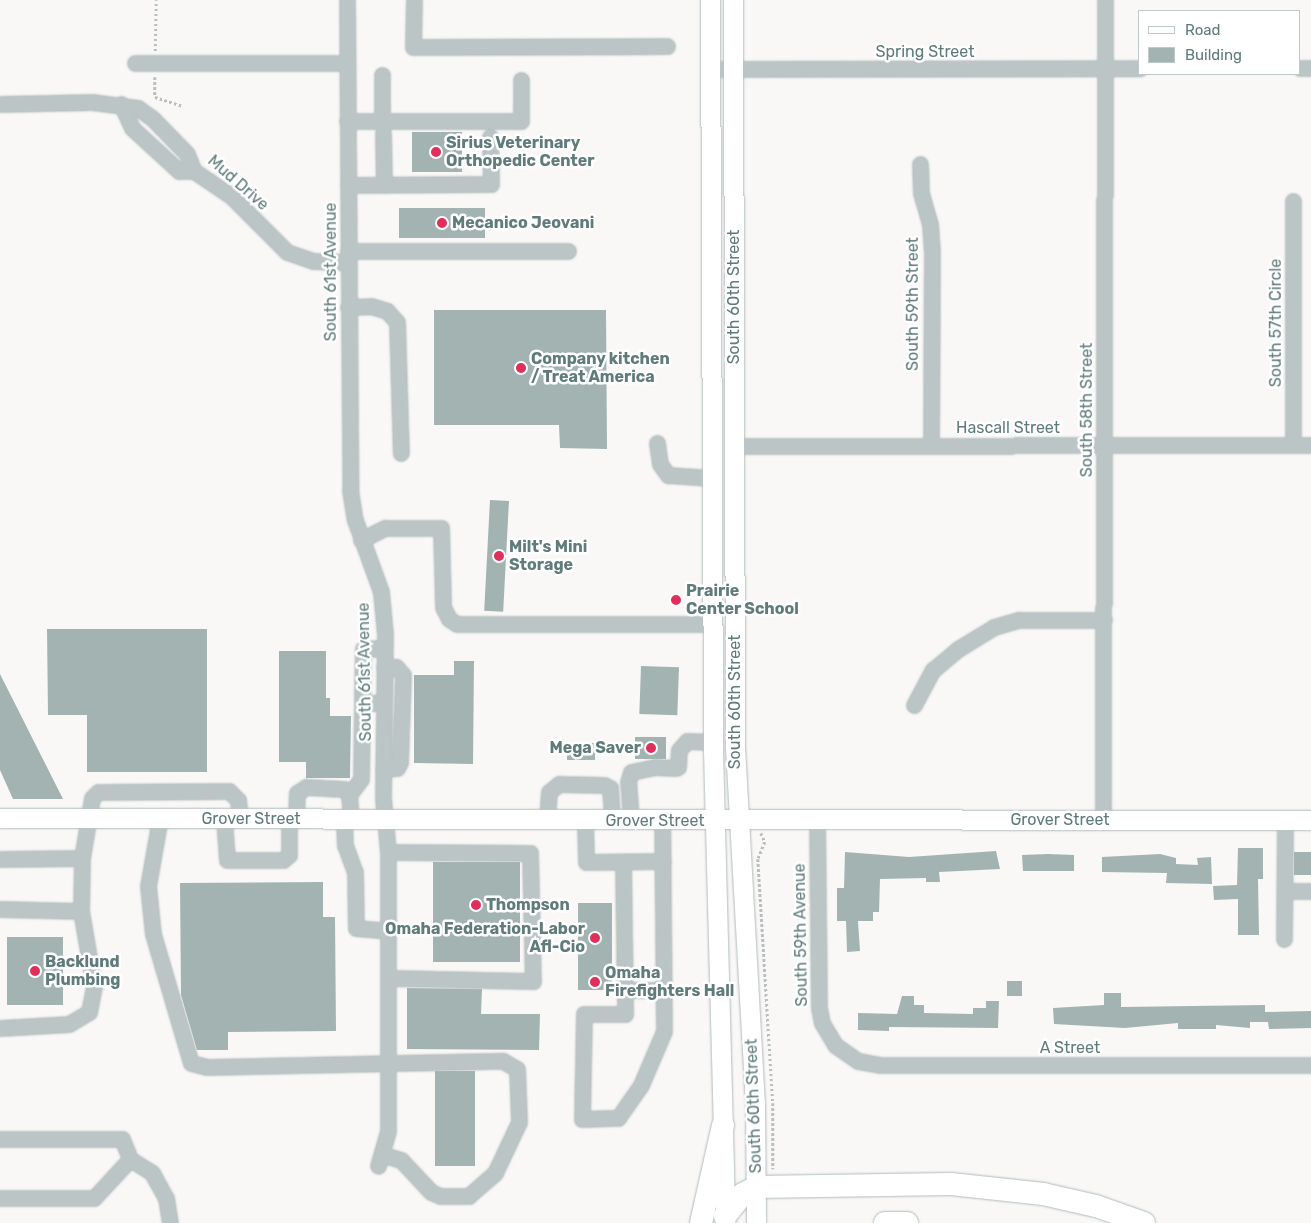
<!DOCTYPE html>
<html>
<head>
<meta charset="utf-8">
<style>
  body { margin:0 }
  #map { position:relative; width:1311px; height:1223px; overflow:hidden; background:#f9f8f7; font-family:Rubik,sans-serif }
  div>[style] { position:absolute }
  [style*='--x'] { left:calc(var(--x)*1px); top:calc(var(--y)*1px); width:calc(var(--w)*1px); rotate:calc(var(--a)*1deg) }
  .building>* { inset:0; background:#a2b3b2; transform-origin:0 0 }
  .path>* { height:2.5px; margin-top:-1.25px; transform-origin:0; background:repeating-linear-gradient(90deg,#b8bfbf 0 2.5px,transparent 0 5px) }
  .roads { filter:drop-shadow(0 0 1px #b1bbbb) drop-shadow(0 0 1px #b1bbbb) }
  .minor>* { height:15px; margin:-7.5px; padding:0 7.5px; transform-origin:7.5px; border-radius:7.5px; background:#bbc5c5 }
  .major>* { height:19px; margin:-9.5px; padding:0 9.5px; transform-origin:9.5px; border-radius:9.5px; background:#fff }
  .highway>* { height:22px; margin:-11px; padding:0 11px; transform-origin:11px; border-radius:11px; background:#fff }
  .dots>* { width:14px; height:14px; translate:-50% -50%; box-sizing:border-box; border:2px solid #fff; border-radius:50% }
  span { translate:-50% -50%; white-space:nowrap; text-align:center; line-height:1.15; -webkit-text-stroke:5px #fff; paint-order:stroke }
  .street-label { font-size:16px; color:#5f7b7a }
  .poi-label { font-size:16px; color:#5f7b7a; font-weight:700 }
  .left { translate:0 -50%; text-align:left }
  .right { translate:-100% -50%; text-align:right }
  .legend { position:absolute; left:1138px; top:10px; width:162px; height:65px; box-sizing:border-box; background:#fff; border:1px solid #bfcaca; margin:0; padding:6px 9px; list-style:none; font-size:15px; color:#5f7b7a }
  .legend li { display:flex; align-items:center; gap:10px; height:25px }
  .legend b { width:25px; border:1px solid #bfcaca }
</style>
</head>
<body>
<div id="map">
  <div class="building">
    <i style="left:412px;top:132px;width:50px;height:40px"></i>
    <i style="left:399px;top:208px;width:86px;height:30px"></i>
    <i style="clip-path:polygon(434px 310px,606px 310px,607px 449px,560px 448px,559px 425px,434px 425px)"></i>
    <i style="left:490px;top:500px;width:19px;height:111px;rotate:3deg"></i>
    <i style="clip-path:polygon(47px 629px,207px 629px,207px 772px,87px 772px,87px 715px,48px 715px)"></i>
    <i style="clip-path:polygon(279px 651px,326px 651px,326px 698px,330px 698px,330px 716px,351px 716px,350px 778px,306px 778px,306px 762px,279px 762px)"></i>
    <i style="clip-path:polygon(454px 661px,474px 661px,473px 764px,414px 763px,414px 675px,454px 675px)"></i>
    <i style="left:641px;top:666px;width:38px;height:48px;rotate:2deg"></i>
    <i style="clip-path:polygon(0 674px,63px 799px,13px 799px,0 770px)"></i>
    <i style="left:635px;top:737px;width:31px;height:22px"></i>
    <i style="left:567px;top:743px;width:28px;height:17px"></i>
    <i style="clip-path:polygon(1238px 848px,1263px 848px,1263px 879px,1258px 879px,1259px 935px,1238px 935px,1238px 899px,1214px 900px,1213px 886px,1237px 885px)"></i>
    <i style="clip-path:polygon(996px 851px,1000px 869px,939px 872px,940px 882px,926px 882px,926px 878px,880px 879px,879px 912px,873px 912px,873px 921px,858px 921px,860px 951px,847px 952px,846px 921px,837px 921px,837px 888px,844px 888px,845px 852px,909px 857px)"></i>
    <i style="left:1294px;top:852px;width:17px;height:23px"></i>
    <i style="clip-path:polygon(1048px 854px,1074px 855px,1074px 871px,1023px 871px,1022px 855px)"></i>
    <i style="clip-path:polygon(1160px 854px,1176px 858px,1176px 864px,1198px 865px,1197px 858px,1211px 857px,1212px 884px,1166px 883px,1167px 873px,1102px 872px,1102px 857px)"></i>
    <i style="left:433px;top:862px;width:87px;height:100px"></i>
    <i style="clip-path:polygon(323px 882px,323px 917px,335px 917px,336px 1031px,228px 1032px,228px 1050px,197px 1050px,181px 995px,180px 883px)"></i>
    <i style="left:612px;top:903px;width:87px;height:34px;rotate:90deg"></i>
    <i style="left:63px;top:937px;width:68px;height:56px;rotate:90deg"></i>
    <i style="left:1007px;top:981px;width:15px;height:15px"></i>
    <i style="clip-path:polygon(407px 988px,482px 989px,481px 1014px,540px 1014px,539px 1050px,407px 1049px)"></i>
    <i style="clip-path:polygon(1104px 993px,1121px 993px,1121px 1007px,1265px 1005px,1265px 1012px,1311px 1011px,1311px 1028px,1269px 1029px,1268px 1022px,1250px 1022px,1250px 1028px,1216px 1025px,1216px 1029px,1178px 1029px,1178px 1023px,1125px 1028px,1054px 1024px,1053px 1008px,1104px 1005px)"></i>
    <i style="clip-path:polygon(902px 996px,914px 996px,914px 1005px,924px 1005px,924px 1013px,973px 1014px,973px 1008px,986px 1008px,986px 1001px,999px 1001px,998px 1028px,889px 1027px,889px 1031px,858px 1030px,858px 1013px,897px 1014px)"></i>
    <i style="left:475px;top:1071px;width:95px;height:40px;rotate:90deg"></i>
  </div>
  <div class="path">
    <i style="--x:155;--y:51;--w:51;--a:-88.9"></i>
    <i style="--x:155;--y:77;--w:20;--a:90"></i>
    <i style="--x:155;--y:97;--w:28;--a:18"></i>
    <i style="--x:761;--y:833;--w:10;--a:66"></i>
    <i style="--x:765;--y:842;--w:18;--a:112"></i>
    <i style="--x:758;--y:859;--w:244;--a:86.5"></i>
    <i style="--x:773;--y:1103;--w:66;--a:90"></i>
  </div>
  <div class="roads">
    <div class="minor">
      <i style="--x:347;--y:0;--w:490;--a:89.6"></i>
      <i style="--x:350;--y:490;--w:30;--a:81"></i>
      <i style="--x:355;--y:520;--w:77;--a:70.1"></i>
      <i style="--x:381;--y:592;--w:42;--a:84.6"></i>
      <i style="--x:385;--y:634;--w:164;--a:90.7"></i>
      <i style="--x:383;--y:798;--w:54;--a:84.7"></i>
      <i style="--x:388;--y:852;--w:279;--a:90"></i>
      <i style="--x:388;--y:1131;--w:36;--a:106"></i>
      <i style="--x:414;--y:0;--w:47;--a:91.2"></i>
      <i style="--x:413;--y:47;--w:254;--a:-0.2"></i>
      <i style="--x:135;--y:63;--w:212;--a:0"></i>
      <i style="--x:1300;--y:68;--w:11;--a:0"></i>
      <i style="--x:710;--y:69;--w:430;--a:-0.1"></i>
      <i style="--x:0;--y:104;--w:92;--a:-1.2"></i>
      <i style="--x:92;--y:102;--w:46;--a:7.4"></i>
      <i style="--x:138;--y:108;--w:17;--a:36"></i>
      <i style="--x:152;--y:118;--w:50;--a:45.8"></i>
      <i style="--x:187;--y:154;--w:18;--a:68"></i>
      <i style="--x:194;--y:171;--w:45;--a:34"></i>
      <i style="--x:231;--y:196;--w:79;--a:45"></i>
      <i style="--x:287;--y:252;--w:28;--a:19"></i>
      <i style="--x:313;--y:261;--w:35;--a:2"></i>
      <i style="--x:121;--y:104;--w:26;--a:65"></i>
      <i style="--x:132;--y:128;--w:64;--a:42.5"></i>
      <i style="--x:179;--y:171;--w:15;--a:0"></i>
      <i style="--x:347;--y:121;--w:174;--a:0"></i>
      <i style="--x:521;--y:121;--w:41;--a:-90"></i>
      <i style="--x:382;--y:121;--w:46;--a:-90"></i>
      <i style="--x:383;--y:133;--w:52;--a:88.9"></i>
      <i style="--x:920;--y:164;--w:29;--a:88"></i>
      <i style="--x:921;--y:193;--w:32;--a:74"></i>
      <i style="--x:930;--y:224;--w:27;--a:86"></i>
      <i style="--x:932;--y:251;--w:195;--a:90.3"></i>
      <i style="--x:348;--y:185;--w:143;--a:-0.4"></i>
      <i style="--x:491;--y:184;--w:47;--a:-91.2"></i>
      <i style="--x:348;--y:251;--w:220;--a:0"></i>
      <i style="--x:348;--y:307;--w:23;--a:-2"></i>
      <i style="--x:371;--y:306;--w:17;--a:17"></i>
      <i style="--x:387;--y:311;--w:15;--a:48"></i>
      <i style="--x:397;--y:322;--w:131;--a:88.3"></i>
      <i style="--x:657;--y:443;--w:21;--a:82"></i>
      <i style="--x:660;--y:464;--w:14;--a:54"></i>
      <i style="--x:668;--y:475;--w:44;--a:3.9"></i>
      <i style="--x:1293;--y:445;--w:244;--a:-90"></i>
      <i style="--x:734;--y:446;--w:577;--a:-0.1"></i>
      <i style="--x:361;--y:540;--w:27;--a:-27"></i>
      <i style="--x:385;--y:528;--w:56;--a:0"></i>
      <i style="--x:441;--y:528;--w:79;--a:88.5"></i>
      <i style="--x:443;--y:607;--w:13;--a:63"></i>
      <i style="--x:449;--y:619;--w:9;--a:32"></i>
      <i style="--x:457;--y:624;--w:255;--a:0"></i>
      <i style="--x:362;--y:704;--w:55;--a:-89"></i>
      <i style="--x:363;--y:649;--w:21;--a:-3"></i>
      <i style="--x:914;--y:705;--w:40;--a:-62"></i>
      <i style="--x:933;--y:670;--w:33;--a:-40"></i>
      <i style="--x:958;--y:649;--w:42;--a:-31.4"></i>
      <i style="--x:994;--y:627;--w:26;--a:-16"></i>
      <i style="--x:1019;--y:620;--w:85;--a:0"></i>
      <i style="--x:383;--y:769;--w:14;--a:-4"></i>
      <i style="--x:397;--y:768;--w:7;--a:-63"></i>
      <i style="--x:400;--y:762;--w:87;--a:-88"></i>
      <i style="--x:403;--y:675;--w:11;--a:-131"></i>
      <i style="--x:396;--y:667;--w:12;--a:180"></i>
      <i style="--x:349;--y:795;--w:20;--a:-53"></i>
      <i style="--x:361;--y:779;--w:75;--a:-89.2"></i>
      <i style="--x:362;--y:704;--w:22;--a:-5"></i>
      <i style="--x:160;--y:818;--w:69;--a:100"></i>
      <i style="--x:148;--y:886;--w:48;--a:84.1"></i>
      <i style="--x:153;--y:934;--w:134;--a:73.6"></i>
      <i style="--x:191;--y:1063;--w:16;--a:14"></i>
      <i style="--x:207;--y:1067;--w:296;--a:-1.2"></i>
      <i style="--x:503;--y:1061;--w:16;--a:30"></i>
      <i style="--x:517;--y:1069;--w:53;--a:87.8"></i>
      <i style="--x:519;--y:1122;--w:56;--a:115.2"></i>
      <i style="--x:495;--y:1173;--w:35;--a:139"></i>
      <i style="--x:469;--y:1196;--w:29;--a:180"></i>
      <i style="--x:440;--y:1196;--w:10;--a:-156"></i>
      <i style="--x:431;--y:1192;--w:44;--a:-133.2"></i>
      <i style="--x:401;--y:1160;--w:18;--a:-164"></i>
      <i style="--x:224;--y:819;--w:41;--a:85.8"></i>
      <i style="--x:227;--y:860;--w:56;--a:0"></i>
      <i style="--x:283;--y:860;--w:8;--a:-40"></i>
      <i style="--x:289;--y:855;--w:36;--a:-90"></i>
      <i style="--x:296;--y:819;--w:26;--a:-88"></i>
      <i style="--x:297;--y:793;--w:11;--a:-34"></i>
      <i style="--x:306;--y:787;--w:38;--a:3"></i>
      <i style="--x:344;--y:789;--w:8;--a:50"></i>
      <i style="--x:349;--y:795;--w:24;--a:85"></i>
      <i style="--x:344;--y:819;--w:26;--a:88"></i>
      <i style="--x:345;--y:845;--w:29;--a:70"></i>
      <i style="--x:355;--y:872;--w:56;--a:89"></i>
      <i style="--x:356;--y:928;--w:32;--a:5"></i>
      <i style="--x:547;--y:820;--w:28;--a:-86"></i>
      <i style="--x:549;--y:792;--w:13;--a:-39"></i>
      <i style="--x:559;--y:784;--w:45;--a:1.3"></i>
      <i style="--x:604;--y:785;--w:7;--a:27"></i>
      <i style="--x:610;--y:788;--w:32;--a:86"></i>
      <i style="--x:585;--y:820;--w:42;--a:88.6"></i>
      <i style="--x:586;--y:862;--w:77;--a:-0.7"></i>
      <i style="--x:817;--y:820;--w:188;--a:89.4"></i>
      <i style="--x:819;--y:1008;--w:15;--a:79"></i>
      <i style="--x:822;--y:1023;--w:26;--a:59"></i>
      <i style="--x:835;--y:1045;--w:28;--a:35"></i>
      <i style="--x:858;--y:1061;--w:22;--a:10"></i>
      <i style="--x:880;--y:1065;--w:431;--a:0"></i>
      <i style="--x:1103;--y:820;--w:820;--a:-89.86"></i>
      <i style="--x:631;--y:821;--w:39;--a:-94"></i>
      <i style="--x:628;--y:782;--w:10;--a:-73"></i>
      <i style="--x:631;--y:772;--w:25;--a:-12"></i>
      <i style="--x:655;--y:767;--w:20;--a:3"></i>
      <i style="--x:675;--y:768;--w:3;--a:-18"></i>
      <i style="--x:678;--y:767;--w:17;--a:-87"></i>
      <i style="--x:679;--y:750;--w:12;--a:-48"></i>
      <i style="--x:687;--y:741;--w:26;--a:2"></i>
      <i style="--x:388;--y:852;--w:142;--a:0.4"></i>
      <i style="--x:530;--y:853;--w:128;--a:88.7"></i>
      <i style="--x:533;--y:981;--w:145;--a:-178.8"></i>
      <i style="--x:0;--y:859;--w:82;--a:-0.7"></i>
      <i style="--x:623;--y:862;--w:152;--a:89.2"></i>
      <i style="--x:625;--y:1014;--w:41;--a:180"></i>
      <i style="--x:584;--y:1014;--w:105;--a:91.1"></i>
      <i style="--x:582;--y:1119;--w:36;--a:-2"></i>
      <i style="--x:618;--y:1118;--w:40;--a:-55.1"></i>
      <i style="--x:641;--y:1085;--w:59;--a:-66.9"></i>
      <i style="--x:664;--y:1031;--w:210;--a:-90.5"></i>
      <i style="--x:1285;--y:891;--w:26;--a:0"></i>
      <i style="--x:0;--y:909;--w:81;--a:1.4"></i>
      <i style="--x:81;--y:911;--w:53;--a:-88.9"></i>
      <i style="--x:82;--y:858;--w:61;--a:-80.5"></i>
      <i style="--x:92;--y:798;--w:8;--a:-45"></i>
      <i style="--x:98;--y:792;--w:131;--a:-0.4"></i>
      <i style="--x:229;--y:791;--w:13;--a:45"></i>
      <i style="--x:238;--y:800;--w:19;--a:84"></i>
      <i style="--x:1284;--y:939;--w:119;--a:-89.5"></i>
      <i style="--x:625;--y:990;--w:39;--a:0"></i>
      <i style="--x:0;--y:1028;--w:69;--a:-3.3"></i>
      <i style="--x:69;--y:1024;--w:23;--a:-31"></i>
      <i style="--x:89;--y:1012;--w:25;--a:-79"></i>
      <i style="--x:94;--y:987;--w:77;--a:-99.7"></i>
      <i style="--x:0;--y:1139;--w:122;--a:0"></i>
      <i style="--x:122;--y:1139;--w:22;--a:68"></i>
      <i style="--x:130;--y:1159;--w:26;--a:32"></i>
      <i style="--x:152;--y:1173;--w:29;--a:61"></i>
      <i style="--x:166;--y:1198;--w:25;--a:81"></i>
      <i style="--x:0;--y:1198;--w:94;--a:0"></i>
      <i style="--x:94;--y:1198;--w:53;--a:-47.3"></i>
    </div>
    <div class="major">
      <i style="--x:710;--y:0;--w:750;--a:89.77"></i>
      <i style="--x:713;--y:750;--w:473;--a:88.5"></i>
      <i style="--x:733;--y:0;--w:747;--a:89.85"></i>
      <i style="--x:735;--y:747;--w:357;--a:86.8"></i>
      <i style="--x:755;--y:1103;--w:120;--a:89.5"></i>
      <i style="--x:0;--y:818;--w:1311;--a:0.09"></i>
    </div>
    <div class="highway">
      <i style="--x:725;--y:1216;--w:28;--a:-51"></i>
      <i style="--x:743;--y:1194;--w:15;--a:-28"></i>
      <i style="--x:756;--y:1187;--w:195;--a:-0.9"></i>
      <i style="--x:951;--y:1184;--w:93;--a:6.2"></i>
      <i style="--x:1043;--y:1194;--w:54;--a:12.8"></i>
      <i style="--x:1096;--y:1206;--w:51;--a:19.5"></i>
      <i style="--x:701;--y:1223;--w:100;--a:-77.3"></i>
      <i style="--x:885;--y:1223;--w:22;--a:0"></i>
    </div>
  </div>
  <div class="dots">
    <i style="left:436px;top:152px;background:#e12f5c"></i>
    <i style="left:442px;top:223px;background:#e12f5c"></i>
    <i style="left:521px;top:368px;background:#e12f5c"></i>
    <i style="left:499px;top:556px;background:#e12f5c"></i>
    <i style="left:676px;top:600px;background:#e12f5c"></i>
    <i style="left:651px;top:748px;background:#e12f5c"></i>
    <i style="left:476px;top:905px;background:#e12f5c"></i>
    <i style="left:595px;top:938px;background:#e12f5c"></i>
    <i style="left:35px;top:971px;background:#e12f5c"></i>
    <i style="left:595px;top:982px;background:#e12f5c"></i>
  </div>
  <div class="street-label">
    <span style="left:925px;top:52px">Spring Street</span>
    <span style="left:238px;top:183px;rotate:41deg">Mud Drive</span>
    <span style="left:331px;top:272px;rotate:-90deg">South 61st Avenue</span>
    <span style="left:734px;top:297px;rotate:-90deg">South 60th Street</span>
    <span style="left:913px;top:304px;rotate:-90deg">South 59th Street</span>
    <span style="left:1276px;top:323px;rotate:-90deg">South 57th Circle</span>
    <span style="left:1087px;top:410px;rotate:-90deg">South 58th Street</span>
    <span style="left:1008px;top:428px">Hascall Street</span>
    <span style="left:365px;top:672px;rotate:-91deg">South 61st Avenue</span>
    <span style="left:735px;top:702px;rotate:-90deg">South 60th Street</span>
    <span style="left:251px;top:819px">Grover Street</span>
    <span style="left:1060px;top:820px">Grover Street</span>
    <span style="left:655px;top:821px">Grover Street</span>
    <span style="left:801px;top:935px;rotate:-91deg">South 59th Avenue</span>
    <span style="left:1070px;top:1048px">A Street</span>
    <span style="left:754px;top:1106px;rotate:-92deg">South 60th Street</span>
  </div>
  <div class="poi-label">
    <span class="left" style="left:446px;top:152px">Sirius Veterinary<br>Orthopedic Center</span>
    <span class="left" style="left:452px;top:223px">Mecanico Jeovani</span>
    <span class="left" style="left:531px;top:368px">Company kitchen<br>/ Treat America</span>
    <span class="left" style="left:509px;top:556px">Milt's Mini<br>Storage</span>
    <span class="left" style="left:686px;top:600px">Prairie<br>Center School</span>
    <span class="right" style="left:641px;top:748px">Mega Saver</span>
    <span class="left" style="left:486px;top:905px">Thompson</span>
    <span class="right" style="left:585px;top:938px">Omaha Federation-Labor<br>Afl-Cio</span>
    <span class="left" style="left:45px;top:971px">Backlund<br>Plumbing</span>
    <span class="left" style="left:605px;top:982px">Omaha<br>Firefighters Hall</span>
  </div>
  <ul class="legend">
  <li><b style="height:6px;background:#fff"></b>Road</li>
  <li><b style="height:14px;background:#a2b3b2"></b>Building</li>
  </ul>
</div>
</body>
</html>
